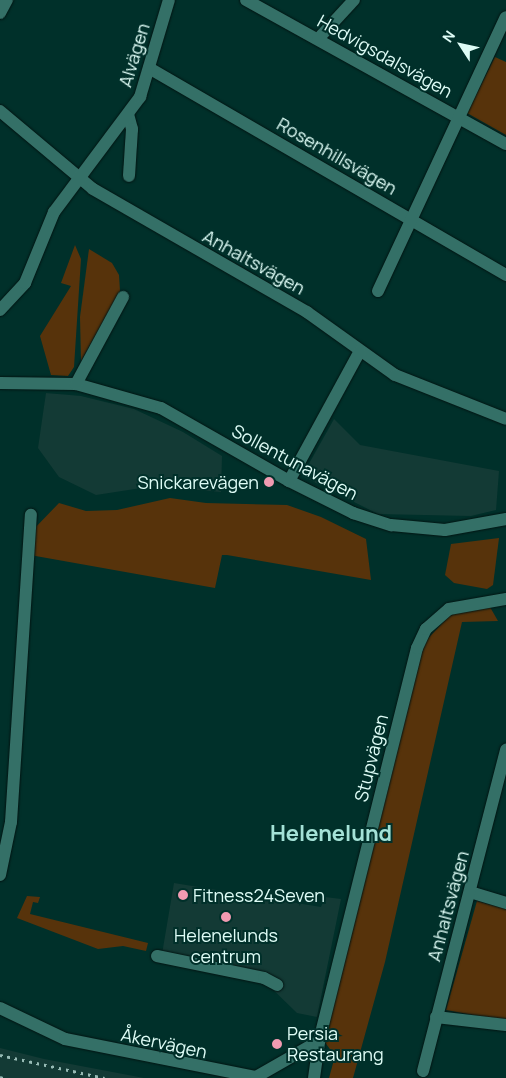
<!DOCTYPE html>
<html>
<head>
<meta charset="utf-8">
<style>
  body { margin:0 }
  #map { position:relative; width:506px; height:1078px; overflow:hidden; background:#00302a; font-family:Manrope,sans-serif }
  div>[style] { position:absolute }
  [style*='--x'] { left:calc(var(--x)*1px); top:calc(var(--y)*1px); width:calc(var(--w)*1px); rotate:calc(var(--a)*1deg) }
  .built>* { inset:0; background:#133a35 }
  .green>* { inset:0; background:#57330b }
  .roads { filter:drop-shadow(0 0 1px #031412) drop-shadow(0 0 1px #031412) }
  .minor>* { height:12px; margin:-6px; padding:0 6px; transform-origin:6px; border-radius:6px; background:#347067 }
  .rail>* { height:3px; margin-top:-1.5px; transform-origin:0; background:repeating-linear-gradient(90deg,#97bbb5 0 2.5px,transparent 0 7.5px) }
  .dots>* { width:14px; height:14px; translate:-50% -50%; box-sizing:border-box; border:2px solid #00302a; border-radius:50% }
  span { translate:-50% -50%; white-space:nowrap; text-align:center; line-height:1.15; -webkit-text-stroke:4px #00302a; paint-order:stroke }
  .street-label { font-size:18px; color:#defcf6 }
  .poi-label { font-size:18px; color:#defcf6 }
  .right { translate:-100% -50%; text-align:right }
  .left { translate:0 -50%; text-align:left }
  .district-label { font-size:22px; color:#a4e2d7; font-weight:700 }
  .north { position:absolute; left:436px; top:20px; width:50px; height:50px; -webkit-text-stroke:4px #00302a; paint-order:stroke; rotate:305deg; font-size:14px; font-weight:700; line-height:20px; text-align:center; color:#defcf6 }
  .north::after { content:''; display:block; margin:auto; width:18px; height:22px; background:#defcf6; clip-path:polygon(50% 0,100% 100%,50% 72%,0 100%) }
</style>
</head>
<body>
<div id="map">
  <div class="built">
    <i style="clip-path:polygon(46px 393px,81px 396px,134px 409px,183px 432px,222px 456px,221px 492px,154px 486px,96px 495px,59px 477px,38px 448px)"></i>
    <i style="clip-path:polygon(334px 419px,360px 445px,499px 471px,496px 510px,471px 516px,378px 514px,302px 476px)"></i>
    <i style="clip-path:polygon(174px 883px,321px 907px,325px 897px,341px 899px,317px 1017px,297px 1013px,263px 980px,161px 960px)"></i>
    <i style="clip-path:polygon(0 1048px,44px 1059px,144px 1078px,0 1078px)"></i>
  </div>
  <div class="green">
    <i style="clip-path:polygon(495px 57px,506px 62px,506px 135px,467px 113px)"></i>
    <i style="clip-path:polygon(75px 245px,81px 259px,74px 367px,68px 376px,51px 375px,40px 336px,71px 286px,61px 283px)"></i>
    <i style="clip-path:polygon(89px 249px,112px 263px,119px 275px,120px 291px,81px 361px,80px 317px)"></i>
    <i style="clip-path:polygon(170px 498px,206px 503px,287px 505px,321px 517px,366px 539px,371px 580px,227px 555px,222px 555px,215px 588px,30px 555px,30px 533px,59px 503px,86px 511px,117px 510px)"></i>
    <i style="clip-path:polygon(499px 538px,493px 585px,487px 589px,454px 583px,445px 575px,451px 544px)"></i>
    <i style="clip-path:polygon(490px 607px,498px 621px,462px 622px,385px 962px,353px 1078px,329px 1078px,335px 1056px,324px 1041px,420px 647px,451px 614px)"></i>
    <i style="clip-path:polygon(27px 896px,40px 897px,38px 903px,33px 902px,30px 914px,148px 943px,146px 951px,123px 946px,98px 949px,17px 918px)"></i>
    <i style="clip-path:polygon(477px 901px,506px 909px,506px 1021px,446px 1010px)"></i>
  </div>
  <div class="roads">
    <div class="minor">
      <i style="--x:246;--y:0;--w:297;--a:29"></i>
      <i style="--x:0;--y:13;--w:15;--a:-62"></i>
      <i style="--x:318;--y:39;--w:53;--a:-47.3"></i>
      <i style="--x:149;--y:68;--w:413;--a:30.1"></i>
      <i style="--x:0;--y:111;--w:121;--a:40"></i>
      <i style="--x:93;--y:189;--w:247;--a:29.9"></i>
      <i style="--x:307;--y:312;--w:108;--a:35.6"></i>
      <i style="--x:395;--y:375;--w:119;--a:21.6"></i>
      <i style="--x:128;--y:114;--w:16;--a:75"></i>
      <i style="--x:132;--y:129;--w:47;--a:93.7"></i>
      <i style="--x:378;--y:291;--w:302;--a:-65"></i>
      <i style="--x:0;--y:310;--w:37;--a:-47"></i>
      <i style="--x:25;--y:283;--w:77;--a:-67.8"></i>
      <i style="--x:54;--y:212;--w:144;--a:-53.2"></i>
      <i style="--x:140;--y:97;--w:101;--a:-73.4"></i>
      <i style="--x:0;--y:383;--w:76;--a:0.8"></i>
      <i style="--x:76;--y:384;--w:88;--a:15.8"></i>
      <i style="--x:161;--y:408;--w:147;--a:29.7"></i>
      <i style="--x:289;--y:481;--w:72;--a:26.6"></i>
      <i style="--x:353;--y:513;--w:40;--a:18"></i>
      <i style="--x:391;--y:525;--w:54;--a:5.3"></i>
      <i style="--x:445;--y:530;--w:62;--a:-10.2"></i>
      <i style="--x:76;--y:384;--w:99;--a:-61.6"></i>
      <i style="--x:289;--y:481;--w:148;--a:-61.4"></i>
      <i style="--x:0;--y:875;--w:54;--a:-78.3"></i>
      <i style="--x:11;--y:822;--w:308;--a:-86.3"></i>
      <i style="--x:470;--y:892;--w:38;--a:17"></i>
      <i style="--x:157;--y:956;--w:109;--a:11.6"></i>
      <i style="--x:264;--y:978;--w:15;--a:28"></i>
      <i style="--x:0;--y:1008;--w:72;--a:25.5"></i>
      <i style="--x:65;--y:1039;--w:195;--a:11.3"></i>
      <i style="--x:256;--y:1077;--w:73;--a:-29.7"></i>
      <i style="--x:436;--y:1017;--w:70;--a:6.5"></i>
      <i style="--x:423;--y:1071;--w:332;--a:-75.5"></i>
      <i style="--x:314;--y:1078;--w:37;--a:-82"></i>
      <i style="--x:319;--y:1041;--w:405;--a:-76"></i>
      <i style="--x:417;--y:648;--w:21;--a:-65"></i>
      <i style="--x:426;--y:629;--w:30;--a:-41"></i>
      <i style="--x:449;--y:609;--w:58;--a:-10"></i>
    </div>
  </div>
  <div class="rail">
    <i style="--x:0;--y:1055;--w:107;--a:12.4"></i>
    <i style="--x:0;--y:1077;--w:3;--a:18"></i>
  </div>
  <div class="dots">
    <i style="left:269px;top:482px;background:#f19ab1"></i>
    <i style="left:183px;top:895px;background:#f19ab1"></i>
    <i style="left:226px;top:917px;background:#f19ab1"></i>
    <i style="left:277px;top:1044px;background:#f19ab1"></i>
  </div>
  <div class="street-label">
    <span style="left:134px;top:55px;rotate:-73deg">Alvägen</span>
    <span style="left:385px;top:56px;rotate:29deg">Hedvigsdalsvägen</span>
    <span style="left:337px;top:156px;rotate:30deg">Rosenhillsvägen</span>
    <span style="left:254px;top:262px;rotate:29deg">Anhaltsvägen</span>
    <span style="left:295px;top:462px;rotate:28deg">Sollentunavägen</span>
    <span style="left:371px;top:758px;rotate:-76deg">Stupvägen</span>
    <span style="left:448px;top:906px;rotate:-75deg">Anhaltsvägen</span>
    <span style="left:164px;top:1043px;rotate:12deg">Åkervägen</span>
  </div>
  <div class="poi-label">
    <span class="right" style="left:259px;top:482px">Snickarevägen</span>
    <span class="left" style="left:193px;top:895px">Fitness24Seven</span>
    <span style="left:226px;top:946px">Helenelunds<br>centrum</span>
    <span class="left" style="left:287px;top:1044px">Persia<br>Restaurang</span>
  </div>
  <div class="district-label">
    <span style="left:331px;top:834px">Helenelund</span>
  </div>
  <div class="north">N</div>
</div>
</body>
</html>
